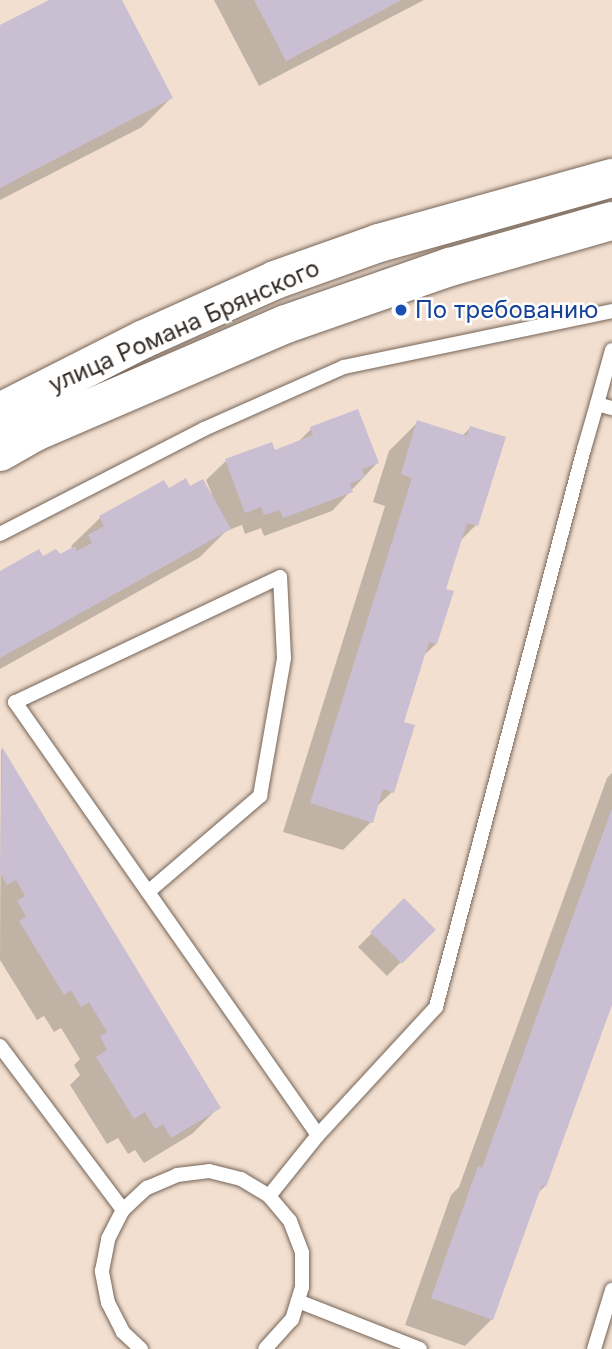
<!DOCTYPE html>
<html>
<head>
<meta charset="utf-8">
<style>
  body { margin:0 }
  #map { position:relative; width:612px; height:1349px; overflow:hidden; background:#f2dfd0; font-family:Inter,sans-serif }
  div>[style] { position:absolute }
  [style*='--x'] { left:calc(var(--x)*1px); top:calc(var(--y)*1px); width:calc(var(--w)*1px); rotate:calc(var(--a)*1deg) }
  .shadow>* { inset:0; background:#0003; transform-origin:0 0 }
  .building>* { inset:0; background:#cabfd2; transform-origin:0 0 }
  .roads { filter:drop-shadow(0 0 2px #756558) drop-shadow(0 0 2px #756558) }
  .service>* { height:14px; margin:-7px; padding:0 7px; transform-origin:7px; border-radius:7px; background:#fff }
  .secondary>* { height:38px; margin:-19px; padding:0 19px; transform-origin:19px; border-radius:19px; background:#fff }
  .dots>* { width:19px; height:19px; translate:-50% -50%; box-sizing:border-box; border:4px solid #fff; border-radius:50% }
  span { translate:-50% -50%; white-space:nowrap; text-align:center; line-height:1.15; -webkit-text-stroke:5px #fff; paint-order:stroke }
  .transit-label { font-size:24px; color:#164399 }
  .left { translate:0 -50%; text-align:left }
  .street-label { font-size:24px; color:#362f29 }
</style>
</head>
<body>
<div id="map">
  <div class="shadow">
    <i style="clip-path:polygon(53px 0,120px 0,171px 98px,142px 127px,0 200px,0 27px)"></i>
    <i style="clip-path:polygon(214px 0,424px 0,259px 86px)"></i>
    <i style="clip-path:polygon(418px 422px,462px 436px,470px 428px,476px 525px,458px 543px,444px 590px,436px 644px,423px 656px,402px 724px,392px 792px,375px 808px,371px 822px,343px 850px,283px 832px,385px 506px,373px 502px,389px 451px)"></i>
    <i style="clip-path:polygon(311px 429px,377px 463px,332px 511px,264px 536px,261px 528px,245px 534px,242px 525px,226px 531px,200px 557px,0 669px,0 573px,42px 559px,59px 556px,73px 549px,71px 546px,100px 518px,168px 490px,189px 488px,212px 494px,206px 480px,226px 461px,271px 444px,274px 452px,296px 444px)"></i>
    <i style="clip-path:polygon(1px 749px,219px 1107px,192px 1134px,144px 1163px,135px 1150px,128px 1154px,118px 1138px,107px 1144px,70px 1085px,80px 1075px,74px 1065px,80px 1059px,61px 1028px,54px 1032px,44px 1016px,37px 1020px,0 960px)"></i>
    <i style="clip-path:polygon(612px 773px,612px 1000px,545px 1186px,537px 1194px,492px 1319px,465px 1346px,405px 1325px,451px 1195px,459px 1187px,607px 778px)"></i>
    <i style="left:404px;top:901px;width:41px;height:65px;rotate:45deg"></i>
  </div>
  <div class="building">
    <i style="clip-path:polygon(49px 0,122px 0,173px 98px,0 188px,0 25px)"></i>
    <i style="clip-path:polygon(254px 0,402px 0,286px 61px)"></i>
    <i style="clip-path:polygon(358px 409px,379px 463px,362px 469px,365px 477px,350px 484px,353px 492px,283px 518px,280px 510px,264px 515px,261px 507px,245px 513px,225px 459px,272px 442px,275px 450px,313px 435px,310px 427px)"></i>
    <i style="clip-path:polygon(417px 420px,467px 436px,470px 426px,506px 437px,478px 526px,467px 523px,446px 589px,454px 591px,437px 644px,429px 642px,404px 722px,415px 725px,394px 793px,383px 789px,373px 823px,310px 803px,412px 478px,401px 474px)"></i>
    <i style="clip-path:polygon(186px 478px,190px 486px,203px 479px,231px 529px,0 658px,0 571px,39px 549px,43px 556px,56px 549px,60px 554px,75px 546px,77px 551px,92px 543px,88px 535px,104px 526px,99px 516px,164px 480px,169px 488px)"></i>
    <i style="clip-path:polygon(2px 747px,221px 1108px,171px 1138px,163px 1124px,155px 1129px,145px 1112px,134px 1119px,96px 1057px,107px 1050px,100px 1036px,107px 1032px,89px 1002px,81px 1007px,71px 990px,64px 995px,19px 921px,26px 916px,17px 901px,25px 896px,16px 880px,7px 885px,0 873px)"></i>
    <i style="clip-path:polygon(612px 808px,612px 1005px,546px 1187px,542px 1185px,493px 1320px,431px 1298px,478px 1166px,482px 1168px)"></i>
    <i style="left:404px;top:898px;width:45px;height:48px;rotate:45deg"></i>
  </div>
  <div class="roads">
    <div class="service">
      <i style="--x:597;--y:404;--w:56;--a:-74.5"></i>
      <i style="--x:0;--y:534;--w:229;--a:-27.2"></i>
      <i style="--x:204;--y:429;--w:153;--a:-23.9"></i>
      <i style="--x:344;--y:367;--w:274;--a:-11.8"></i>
      <i style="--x:148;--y:892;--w:148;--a:-40.6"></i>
      <i style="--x:260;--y:796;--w:140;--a:-80.1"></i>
      <i style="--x:284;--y:658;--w:81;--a:-92.8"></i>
      <i style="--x:280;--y:577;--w:293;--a:154.7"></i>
      <i style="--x:15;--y:702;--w:528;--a:55.02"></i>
      <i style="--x:0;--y:1046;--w:205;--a:53.1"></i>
      <i style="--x:269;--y:1196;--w:78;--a:-51.2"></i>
      <i style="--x:318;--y:1135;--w:174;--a:-47.3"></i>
      <i style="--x:436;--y:1007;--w:577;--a:-75.15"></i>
      <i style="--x:584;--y:449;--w:47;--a:-73.9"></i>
      <i style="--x:597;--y:404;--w:16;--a:15"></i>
      <i style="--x:298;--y:1301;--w:131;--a:21.5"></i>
      <i style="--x:141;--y:1349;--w:25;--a:-137"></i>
      <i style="--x:123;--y:1332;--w:33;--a:-117"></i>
      <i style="--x:108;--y:1303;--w:33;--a:-101"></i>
      <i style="--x:102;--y:1271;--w:33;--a:-79"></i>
      <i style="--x:108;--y:1239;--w:33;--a:-63"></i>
      <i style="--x:123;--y:1210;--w:33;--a:-43"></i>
      <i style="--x:147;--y:1188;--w:33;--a:-23"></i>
      <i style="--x:177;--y:1175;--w:32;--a:-7"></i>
      <i style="--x:209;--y:1171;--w:33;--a:14"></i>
      <i style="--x:241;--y:1179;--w:33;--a:31"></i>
      <i style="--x:269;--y:1196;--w:33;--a:50"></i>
      <i style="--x:290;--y:1221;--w:34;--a:69"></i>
      <i style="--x:302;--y:1253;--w:34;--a:90"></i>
      <i style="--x:302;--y:1287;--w:34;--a:107"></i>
      <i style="--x:292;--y:1319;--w:40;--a:132"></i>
      <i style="--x:594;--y:1349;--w:62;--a:-73"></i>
    </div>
    <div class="secondary">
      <i style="--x:0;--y:412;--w:161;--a:-26.9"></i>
      <i style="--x:144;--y:339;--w:144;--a:-24.2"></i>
      <i style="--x:275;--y:280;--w:110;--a:-19.6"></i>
      <i style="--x:379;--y:243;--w:242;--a:-15.6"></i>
      <i style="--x:0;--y:452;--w:40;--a:-29.7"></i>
      <i style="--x:35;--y:432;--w:273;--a:-23.3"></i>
      <i style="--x:286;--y:324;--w:174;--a:-19.2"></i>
      <i style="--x:450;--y:267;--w:168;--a:-15.9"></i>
    </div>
  </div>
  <div class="dots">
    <i style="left:401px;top:310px;background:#1a4fb4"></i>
  </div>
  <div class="transit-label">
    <span class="left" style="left:415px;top:310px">По требованию</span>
  </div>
  <div class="street-label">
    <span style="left:184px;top:326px;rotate:-24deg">улица Романа Брянского</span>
  </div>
</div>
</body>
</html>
